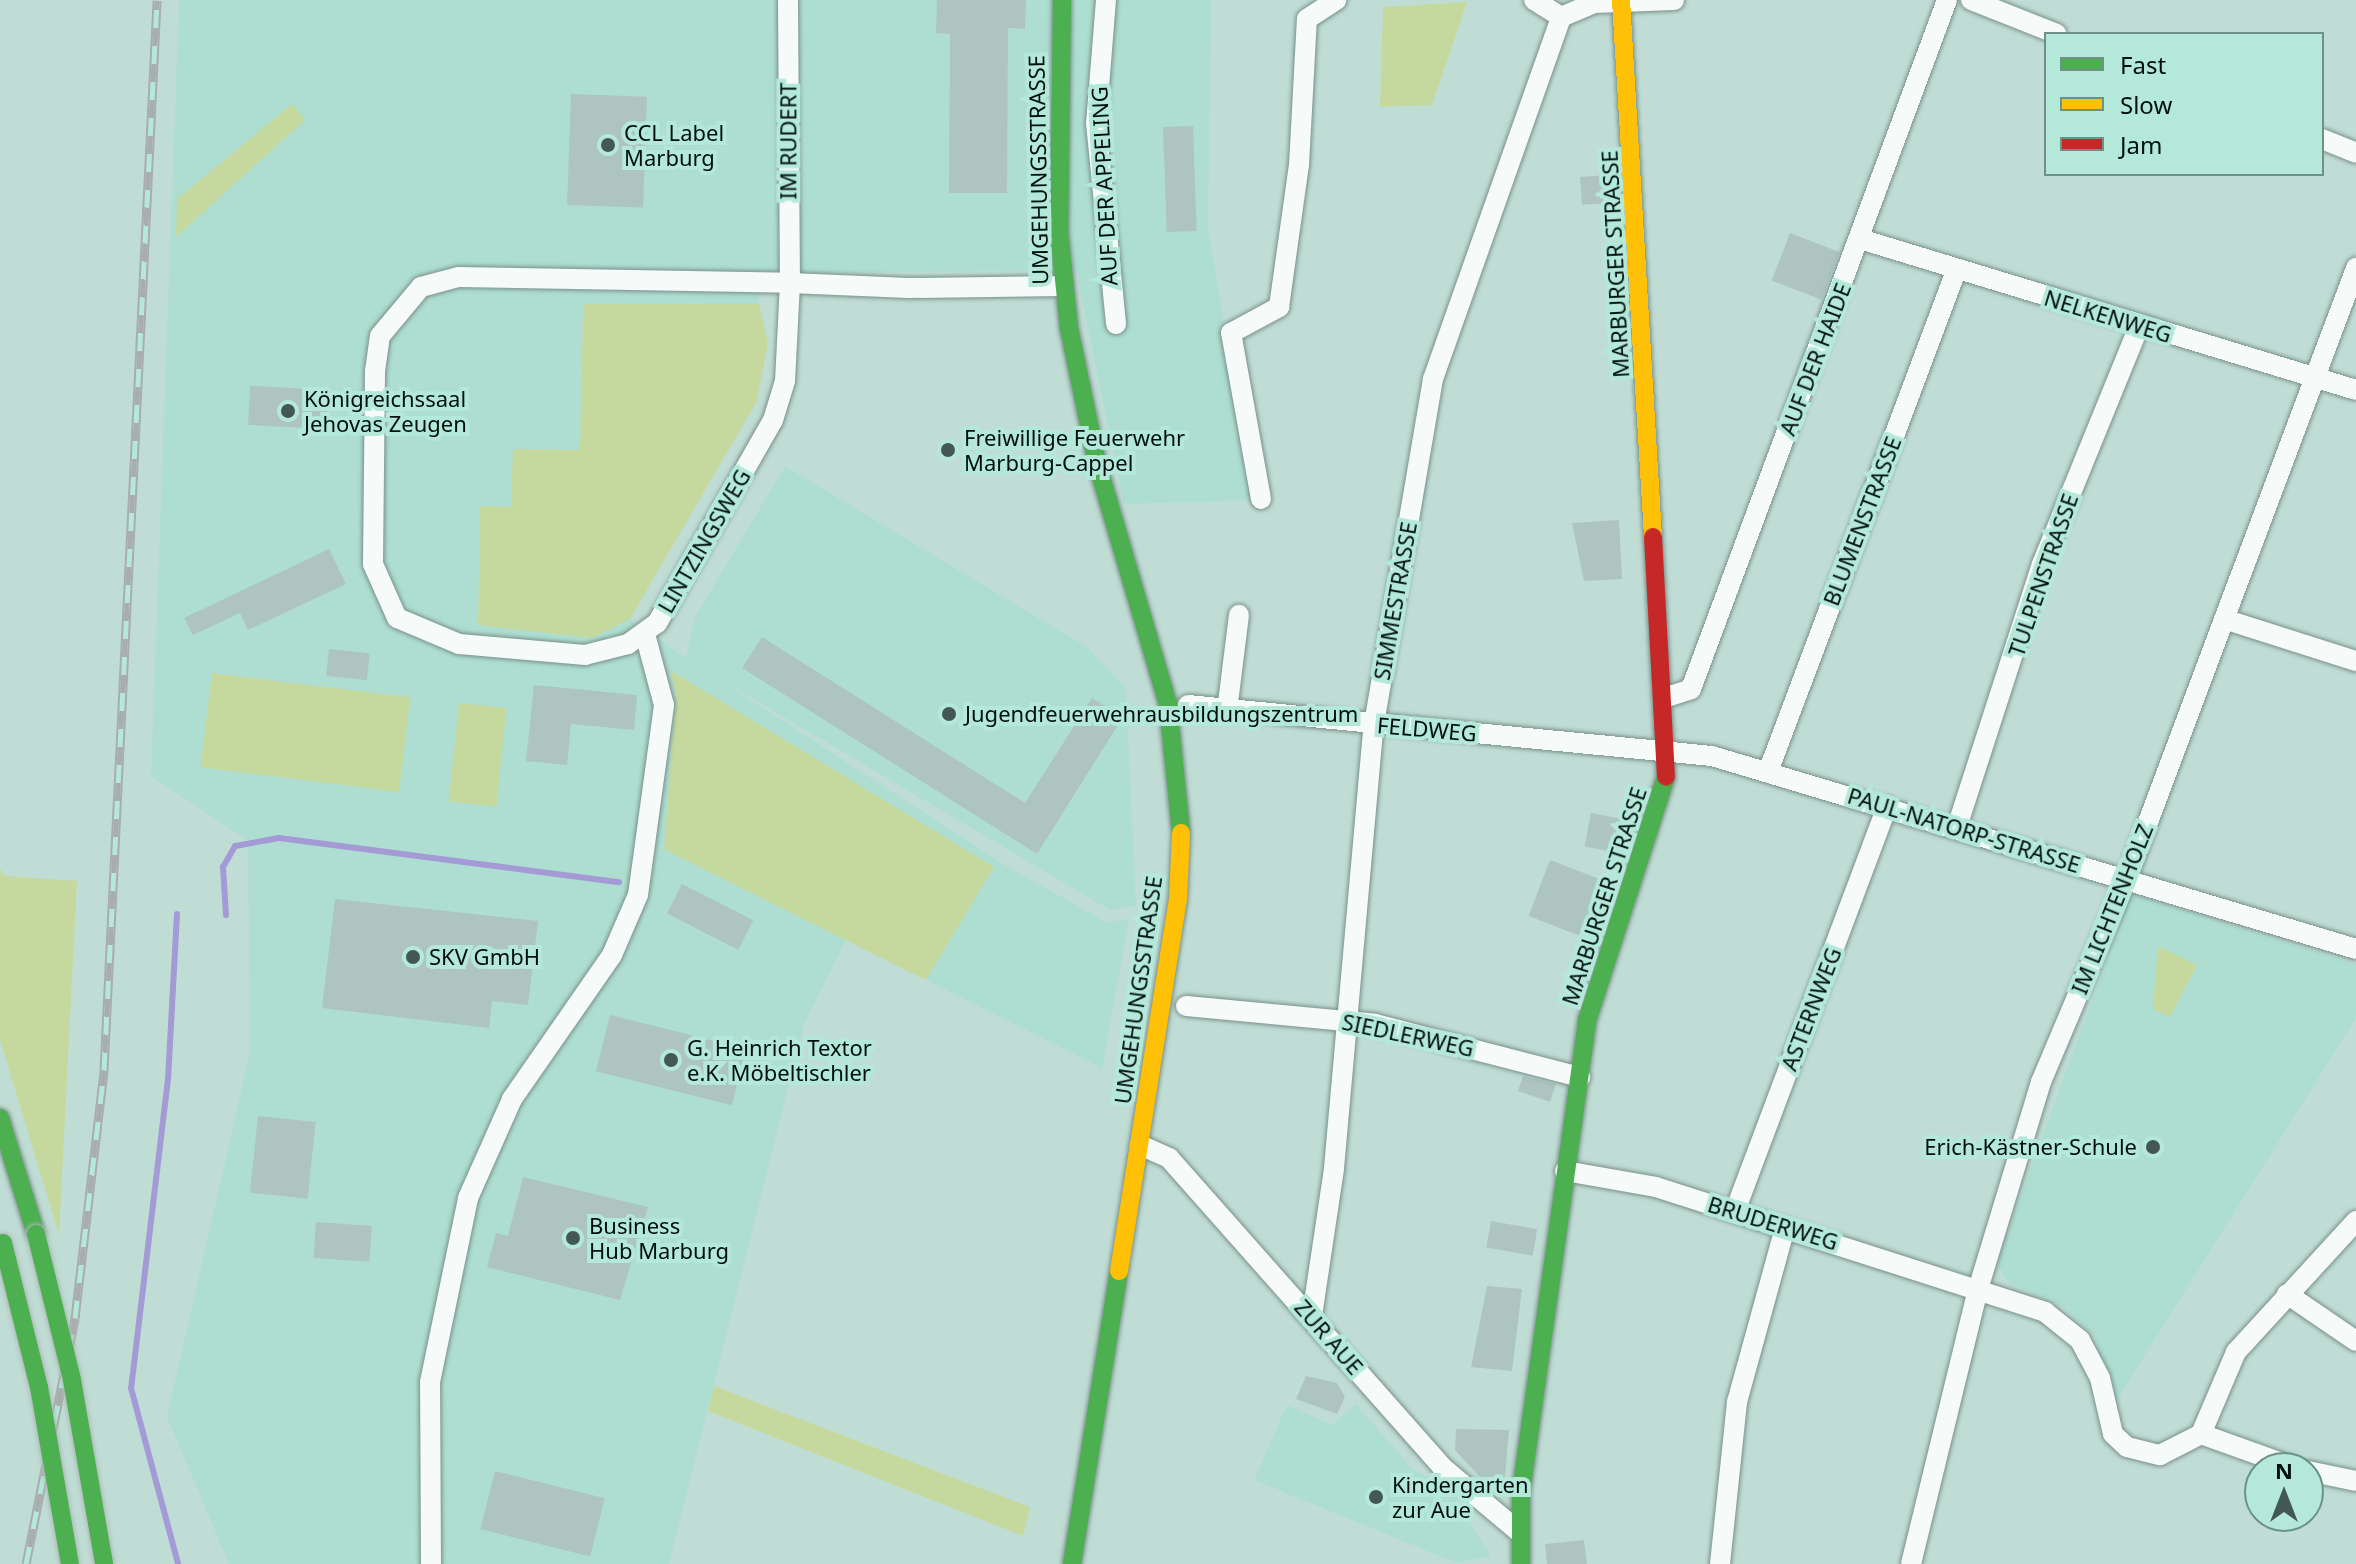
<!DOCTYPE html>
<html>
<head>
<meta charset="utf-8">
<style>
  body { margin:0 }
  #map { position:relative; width:2356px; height:1564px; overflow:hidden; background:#c0ddd5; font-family:"Noto Sans",sans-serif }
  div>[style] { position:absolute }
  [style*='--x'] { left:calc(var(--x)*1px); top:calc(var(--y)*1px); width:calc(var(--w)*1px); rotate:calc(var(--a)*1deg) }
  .built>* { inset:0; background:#aeded1 }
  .green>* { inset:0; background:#c5d99f; transform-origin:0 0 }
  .stream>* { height:6px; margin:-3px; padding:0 3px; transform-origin:3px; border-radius:3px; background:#a39ad6 }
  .building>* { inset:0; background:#adc4c0; transform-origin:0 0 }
  .roads { filter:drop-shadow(0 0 2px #7a908a) drop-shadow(0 0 2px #7a908a) }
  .street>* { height:20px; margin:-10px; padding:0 10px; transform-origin:10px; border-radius:10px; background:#f6faf9 }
  .fast>* { height:18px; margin:-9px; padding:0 9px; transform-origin:9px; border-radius:9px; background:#4caf50 }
  .slow>* { height:18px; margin:-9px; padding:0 9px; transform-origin:9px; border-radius:9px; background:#ffc107 }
  .jam>* { height:18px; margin:-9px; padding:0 9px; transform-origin:9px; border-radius:9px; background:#c62828 }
  .rail>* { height:9px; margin-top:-4.5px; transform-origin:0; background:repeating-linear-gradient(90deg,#b4e9da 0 18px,#a8aead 0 36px); box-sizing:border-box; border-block:2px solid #a8aead }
  .bridges { filter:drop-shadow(0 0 2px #adbab6) drop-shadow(0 0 2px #adbab6) }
  .fast-bridge>* { height:18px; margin:-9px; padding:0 9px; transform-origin:9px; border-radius:9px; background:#4caf50 }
  .dots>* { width:22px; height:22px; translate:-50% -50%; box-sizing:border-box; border:4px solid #b4e9da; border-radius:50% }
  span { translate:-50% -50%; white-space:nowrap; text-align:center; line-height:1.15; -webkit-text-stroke:8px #b4e9da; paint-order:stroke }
  .poi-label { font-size:22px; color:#00100c }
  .left { translate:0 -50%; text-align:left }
  .right { translate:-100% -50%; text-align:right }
  .street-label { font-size:22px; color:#00100c }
  .legend { position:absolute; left:2044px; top:32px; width:280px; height:144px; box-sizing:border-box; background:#b4e9da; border:2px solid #6c9288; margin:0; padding:10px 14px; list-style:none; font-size:24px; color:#00100c }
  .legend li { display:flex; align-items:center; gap:16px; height:40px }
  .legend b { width:40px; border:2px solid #6c9288 }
  .north { position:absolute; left:2244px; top:1452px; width:80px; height:80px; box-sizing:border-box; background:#b4e9da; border:2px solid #6c9288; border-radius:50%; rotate:0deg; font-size:22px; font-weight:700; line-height:32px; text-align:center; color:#00100c }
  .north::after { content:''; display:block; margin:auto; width:28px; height:36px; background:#435852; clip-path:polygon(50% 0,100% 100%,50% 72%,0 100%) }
</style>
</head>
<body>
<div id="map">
  <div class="built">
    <i style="clip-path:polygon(179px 0,1211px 0,1208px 228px,1254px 500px,1124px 504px,1076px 269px,759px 274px,759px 304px,583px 304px,580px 450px,513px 449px,511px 507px,480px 506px,592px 638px,630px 619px,686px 658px,694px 619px,785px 466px,1087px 647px,1126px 688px,1136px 906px,1110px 910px,711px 674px,1003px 864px,1106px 922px,1129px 919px,1102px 1068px,846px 940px,804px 1024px,669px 1564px,229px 1564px,167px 1417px,250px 1052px,248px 841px,151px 776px)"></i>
    <i style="clip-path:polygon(2131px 894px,2356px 964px,2356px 1018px,2115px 1403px,2095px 1336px,2061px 1306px,2009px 1283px,1996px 1263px)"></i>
    <i style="clip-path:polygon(1356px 1404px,1413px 1470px,1433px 1479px,1438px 1473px,1491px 1556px,1457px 1563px,1254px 1480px,1287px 1405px,1332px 1425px)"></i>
  </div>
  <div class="green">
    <i style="clip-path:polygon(1467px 2px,1432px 105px,1380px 107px,1383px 7px)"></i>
    <i style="clip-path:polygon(292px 104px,305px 120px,176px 237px,177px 199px)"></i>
    <i style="clip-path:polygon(583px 304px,759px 304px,768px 343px,757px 401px,630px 619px,592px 638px,478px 625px,480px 506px,511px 507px,513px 449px,580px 450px)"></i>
    <i style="clip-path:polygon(670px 670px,994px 867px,926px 980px,664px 849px,676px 694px)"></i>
    <i style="left:212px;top:673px;width:200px;height:95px;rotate:7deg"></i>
    <i style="left:459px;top:703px;width:48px;height:99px;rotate:6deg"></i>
    <i style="clip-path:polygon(0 868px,4px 876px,77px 881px,59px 1235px,0 1040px)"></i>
    <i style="clip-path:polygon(2158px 946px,2197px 965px,2170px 1017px,2153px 1009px)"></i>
    <i style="clip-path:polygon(714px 1386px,1030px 1507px,1023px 1536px,708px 1411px)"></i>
  </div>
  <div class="stream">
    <i style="--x:177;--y:914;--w:165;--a:93.1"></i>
    <i style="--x:168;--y:1079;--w:311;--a:96.8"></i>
    <i style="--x:131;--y:1388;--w:182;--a:75"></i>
    <i style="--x:226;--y:915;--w:48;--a:-93.6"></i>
    <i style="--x:223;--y:867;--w:24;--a:-60"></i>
    <i style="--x:235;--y:846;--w:45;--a:-10.3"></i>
    <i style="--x:279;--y:838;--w:343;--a:7.4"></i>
  </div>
  <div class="building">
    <i style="clip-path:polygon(937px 0,1026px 0,1025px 29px,1008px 28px,1007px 193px,949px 193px,950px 34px,936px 33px)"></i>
    <i style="left:571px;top:94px;width:76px;height:111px;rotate:2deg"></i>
    <i style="left:1193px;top:126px;width:105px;height:30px;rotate:88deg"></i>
    <i style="left:1607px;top:175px;width:28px;height:27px;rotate:86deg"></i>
    <i style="left:1790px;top:233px;width:53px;height:51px;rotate:21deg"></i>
    <i style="left:328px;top:390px;width:39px;height:78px;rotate:93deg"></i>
    <i style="clip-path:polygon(1619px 520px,1622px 579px,1584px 581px,1572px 523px)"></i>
    <i style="clip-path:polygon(329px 549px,346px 584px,248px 630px,240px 613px,193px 635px,184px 618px)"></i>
    <i style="clip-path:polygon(762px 637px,1025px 803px,1092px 698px,1123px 717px,1037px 854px,742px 668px)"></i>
    <i style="left:329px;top:649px;width:41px;height:27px;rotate:6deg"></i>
    <i style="clip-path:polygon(534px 685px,637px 695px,634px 730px,571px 724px,567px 765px,526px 761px)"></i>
    <i style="left:1591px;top:813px;width:36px;height:34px;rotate:11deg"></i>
    <i style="left:1550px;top:860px;width:62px;height:60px;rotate:21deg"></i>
    <i style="left:682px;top:884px;width:80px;height:33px;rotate:27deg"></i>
    <i style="clip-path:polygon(335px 899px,538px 921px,528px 1005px,492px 1001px,489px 1028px,322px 1008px)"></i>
    <i style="left:610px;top:1015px;width:140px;height:58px;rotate:14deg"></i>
    <i style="clip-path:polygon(1523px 1076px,1556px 1084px,1550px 1102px,1518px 1091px)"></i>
    <i style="left:258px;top:1116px;width:58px;height:77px;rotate:6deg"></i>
    <i style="clip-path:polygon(523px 1177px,648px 1207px,620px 1300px,487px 1267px,496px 1233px,508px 1236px)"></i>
    <i style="left:1491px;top:1221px;width:47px;height:27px;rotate:10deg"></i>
    <i style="left:316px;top:1222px;width:56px;height:36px;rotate:4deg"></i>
    <i style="clip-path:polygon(1487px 1286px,1522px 1289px,1512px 1371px,1471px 1367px)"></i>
    <i style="clip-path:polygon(1306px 1376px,1337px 1383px,1345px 1397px,1337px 1414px,1296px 1399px)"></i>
    <i style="clip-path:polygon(1456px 1429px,1509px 1430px,1504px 1488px,1487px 1485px,1455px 1450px)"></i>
    <i style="left:495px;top:1471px;width:113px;height:60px;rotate:14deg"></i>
    <i style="clip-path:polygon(1584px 1540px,1587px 1564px,1547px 1564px,1545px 1544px)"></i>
  </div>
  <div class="roads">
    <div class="street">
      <i style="--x:788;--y:0;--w:283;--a:89.6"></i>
      <i style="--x:790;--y:283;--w:98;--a:92.9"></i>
      <i style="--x:785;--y:381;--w:41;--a:107.1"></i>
      <i style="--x:773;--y:420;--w:234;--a:119.7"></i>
      <i style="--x:657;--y:623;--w:36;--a:144"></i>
      <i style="--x:628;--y:644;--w:44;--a:165.7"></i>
      <i style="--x:585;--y:655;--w:126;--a:-175"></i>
      <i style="--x:459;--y:644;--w:67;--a:-157.2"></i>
      <i style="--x:397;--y:618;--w:59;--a:-114"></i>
      <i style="--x:373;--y:564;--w:193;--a:-89.4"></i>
      <i style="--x:375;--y:371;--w:35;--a:-82"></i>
      <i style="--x:380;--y:336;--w:64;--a:-50.1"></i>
      <i style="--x:421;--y:287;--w:39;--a:-15"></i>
      <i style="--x:459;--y:277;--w:331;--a:1"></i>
      <i style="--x:790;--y:283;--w:119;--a:2.4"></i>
      <i style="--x:909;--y:288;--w:154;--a:-0.7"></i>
      <i style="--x:1106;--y:0;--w:123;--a:94.6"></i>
      <i style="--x:1096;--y:123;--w:202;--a:84.3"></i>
      <i style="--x:1534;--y:0;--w:32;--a:32"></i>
      <i style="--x:1971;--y:0;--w:92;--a:21.6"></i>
      <i style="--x:2322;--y:139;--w:37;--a:22"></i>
      <i style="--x:1860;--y:239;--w:518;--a:16.93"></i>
      <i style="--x:1261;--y:499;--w:169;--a:-100.2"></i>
      <i style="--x:1231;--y:333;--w:55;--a:-28.4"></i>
      <i style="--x:1279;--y:307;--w:143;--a:-82"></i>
      <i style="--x:1299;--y:165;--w:146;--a:-86.9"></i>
      <i style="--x:1307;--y:19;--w:35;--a:-33"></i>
      <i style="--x:2224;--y:619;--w:139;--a:17.7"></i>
      <i style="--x:1664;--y:698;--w:28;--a:-18"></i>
      <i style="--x:1691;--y:689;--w:735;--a:-69.62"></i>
      <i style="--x:1188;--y:705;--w:526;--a:5.56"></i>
      <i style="--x:1712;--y:756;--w:672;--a:16.68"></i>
      <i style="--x:1227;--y:711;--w:97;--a:-82.9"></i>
      <i style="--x:1768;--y:772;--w:535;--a:-69.43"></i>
      <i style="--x:1957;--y:827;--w:276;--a:-72.1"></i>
      <i style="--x:2042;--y:564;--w:257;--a:-67.8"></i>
      <i style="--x:1186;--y:1006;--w:190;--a:5.4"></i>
      <i style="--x:1375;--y:1024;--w:212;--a:14.5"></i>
      <i style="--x:1140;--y:1145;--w:32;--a:24"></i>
      <i style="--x:1169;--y:1158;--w:412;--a:48.5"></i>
      <i style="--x:1442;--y:1467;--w:99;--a:40.1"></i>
      <i style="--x:1565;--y:1171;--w:92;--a:10"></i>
      <i style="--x:1656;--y:1187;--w:409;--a:17.8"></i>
      <i style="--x:2045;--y:1312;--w:45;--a:38.7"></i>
      <i style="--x:2080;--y:1340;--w:43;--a:62.2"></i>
      <i style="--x:2100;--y:1378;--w:57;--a:76.9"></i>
      <i style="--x:2113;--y:1434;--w:19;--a:43"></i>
      <i style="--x:2127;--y:1447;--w:34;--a:14"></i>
      <i style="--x:2160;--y:1455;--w:46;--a:-27.1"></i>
      <i style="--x:2201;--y:1434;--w:89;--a:-66.9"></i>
      <i style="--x:2236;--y:1352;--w:178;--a:-47.5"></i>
      <i style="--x:1735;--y:1211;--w:432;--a:-69.4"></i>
      <i style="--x:2287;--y:1294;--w:83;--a:34.3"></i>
      <i style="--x:1312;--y:1316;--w:150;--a:-81.5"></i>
      <i style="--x:1334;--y:1168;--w:446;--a:-84.9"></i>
      <i style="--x:1374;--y:724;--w:350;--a:-80.3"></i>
      <i style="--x:1433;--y:379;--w:384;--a:-70.5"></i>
      <i style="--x:1561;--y:17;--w:36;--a:-23"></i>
      <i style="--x:1594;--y:3;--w:80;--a:-2.1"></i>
      <i style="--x:2201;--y:1434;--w:101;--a:19.7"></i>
      <i style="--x:2308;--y:1471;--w:49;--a:11.8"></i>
      <i style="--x:431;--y:1564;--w:182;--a:-90.3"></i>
      <i style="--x:430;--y:1382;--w:188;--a:-78.3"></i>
      <i style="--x:468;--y:1198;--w:108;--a:-66"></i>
      <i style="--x:512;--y:1099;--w:175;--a:-55.2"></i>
      <i style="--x:612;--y:955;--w:65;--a:-66.6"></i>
      <i style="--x:638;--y:895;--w:192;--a:-82.2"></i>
      <i style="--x:664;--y:705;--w:73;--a:-105"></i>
      <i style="--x:1720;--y:1564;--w:163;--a:-84"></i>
      <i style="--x:1737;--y:1402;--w:180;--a:-74.6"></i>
      <i style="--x:1911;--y:1564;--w:286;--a:-76.3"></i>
      <i style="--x:1979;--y:1286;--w:213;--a:-73.1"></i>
      <i style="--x:2041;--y:1082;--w:221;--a:-67.1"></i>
      <i style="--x:2127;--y:878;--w:652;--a:-69.42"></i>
    </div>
    <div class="fast">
      <i style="--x:1062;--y:0;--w:231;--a:90.7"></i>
      <i style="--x:1059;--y:231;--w:98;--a:84.1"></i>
      <i style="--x:1069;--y:328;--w:138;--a:78.3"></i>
      <i style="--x:1097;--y:463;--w:251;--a:73.6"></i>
      <i style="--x:1168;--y:704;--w:130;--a:84.2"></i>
      <i style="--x:0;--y:1118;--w:121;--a:72.8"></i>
      <i style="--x:1072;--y:1564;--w:297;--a:-80.9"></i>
      <i style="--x:1521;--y:1564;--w:72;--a:-90"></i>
      <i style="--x:1521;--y:1492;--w:479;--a:-82"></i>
      <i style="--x:1588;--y:1018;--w:253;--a:-72.1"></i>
    </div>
    <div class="slow">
      <i style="--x:1621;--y:0;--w:538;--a:86.59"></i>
      <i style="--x:1119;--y:1271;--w:377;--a:-81"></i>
      <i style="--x:1178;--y:899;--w:66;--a:-87.4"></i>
    </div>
    <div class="jam">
      <i style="--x:1653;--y:537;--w:240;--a:86.9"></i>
    </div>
  </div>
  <div class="rail">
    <i style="--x:26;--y:1564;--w:251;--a:-78.7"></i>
    <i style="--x:75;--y:1318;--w:250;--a:-83.3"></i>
    <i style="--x:104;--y:1070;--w:1071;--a:-87.16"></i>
  </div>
  <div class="bridges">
    <div class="fast-bridge">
      <i style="--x:36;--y:1234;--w:150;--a:76.1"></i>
      <i style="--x:72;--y:1380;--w:187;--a:80.1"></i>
      <i style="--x:3;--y:1243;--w:148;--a:76"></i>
      <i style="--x:39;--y:1387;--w:180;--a:80.1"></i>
    </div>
  </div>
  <div class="dots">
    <i style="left:608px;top:145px;background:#435852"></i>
    <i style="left:288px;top:411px;background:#435852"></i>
    <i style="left:948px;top:450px;background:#435852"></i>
    <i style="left:949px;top:714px;background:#435852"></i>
    <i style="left:413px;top:957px;background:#435852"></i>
    <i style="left:671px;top:1060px;background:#435852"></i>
    <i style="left:2153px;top:1147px;background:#435852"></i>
    <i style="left:573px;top:1238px;background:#435852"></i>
    <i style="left:1376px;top:1497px;background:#435852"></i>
  </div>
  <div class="poi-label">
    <span class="left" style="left:624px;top:145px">CCL Label<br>Marburg</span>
    <span class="left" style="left:304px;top:411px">Königreichssaal<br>Jehovas Zeugen</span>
    <span class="left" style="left:964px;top:450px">Freiwillige Feuerwehr<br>Marburg-Cappel</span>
    <span class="left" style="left:965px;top:714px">Jugendfeuerwehrausbildungszentrum</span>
    <span class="left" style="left:429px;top:957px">SKV GmbH</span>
    <span class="left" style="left:687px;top:1060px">G. Heinrich Textor<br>e.K. Möbeltischler</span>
    <span class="right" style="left:2137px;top:1147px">Erich-Kästner-Schule</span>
    <span class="left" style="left:589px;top:1238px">Business<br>Hub Marburg</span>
    <span class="left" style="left:1392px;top:1497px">Kindergarten<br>zur Aue</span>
  </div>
  <div class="street-label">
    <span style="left:788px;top:141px;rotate:-90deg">IM RUDERT</span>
    <span style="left:1038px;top:170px;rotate:-91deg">UMGEHUNGSSTRASSE</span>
    <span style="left:1104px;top:186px;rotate:-93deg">AUF DER APPELING</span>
    <span style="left:1615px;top:264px;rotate:-93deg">MARBURGER STRASSE</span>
    <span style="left:2108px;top:316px;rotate:17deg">NELKENWEG</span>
    <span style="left:1815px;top:359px;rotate:-69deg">AUF DER HAIDE</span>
    <span style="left:1862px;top:521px;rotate:-69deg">BLUMENSTRASSE</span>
    <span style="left:704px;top:541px;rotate:-60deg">LINTZINGSWEG</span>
    <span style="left:2043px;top:575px;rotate:-71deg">TULPENSTRASSE</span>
    <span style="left:1395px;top:601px;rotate:-80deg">SIMMESTRASSE</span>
    <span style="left:1427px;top:729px;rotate:5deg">FELDWEG</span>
    <span style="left:1964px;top:830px;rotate:17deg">PAUL-NATORP-STRASSE</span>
    <span style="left:1604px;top:896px;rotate:-72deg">MARBURGER STRASSE</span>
    <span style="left:2112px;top:909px;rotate:-68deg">IM LICHTENHOLZ</span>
    <span style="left:1138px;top:990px;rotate:-82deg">UMGEHUNGSSTRASSE</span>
    <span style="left:1811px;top:1009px;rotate:-69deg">ASTERNWEG</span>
    <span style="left:1408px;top:1035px;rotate:12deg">SIEDLERWEG</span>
    <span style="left:1773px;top:1223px;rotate:17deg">BRUDERWEG</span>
    <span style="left:1329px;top:1337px;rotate:49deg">ZUR AUE</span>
  </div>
  <ul class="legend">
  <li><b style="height:10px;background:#4caf50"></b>Fast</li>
  <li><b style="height:10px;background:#ffc107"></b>Slow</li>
  <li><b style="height:10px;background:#c62828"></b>Jam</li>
  </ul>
  <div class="north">N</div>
</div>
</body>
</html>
